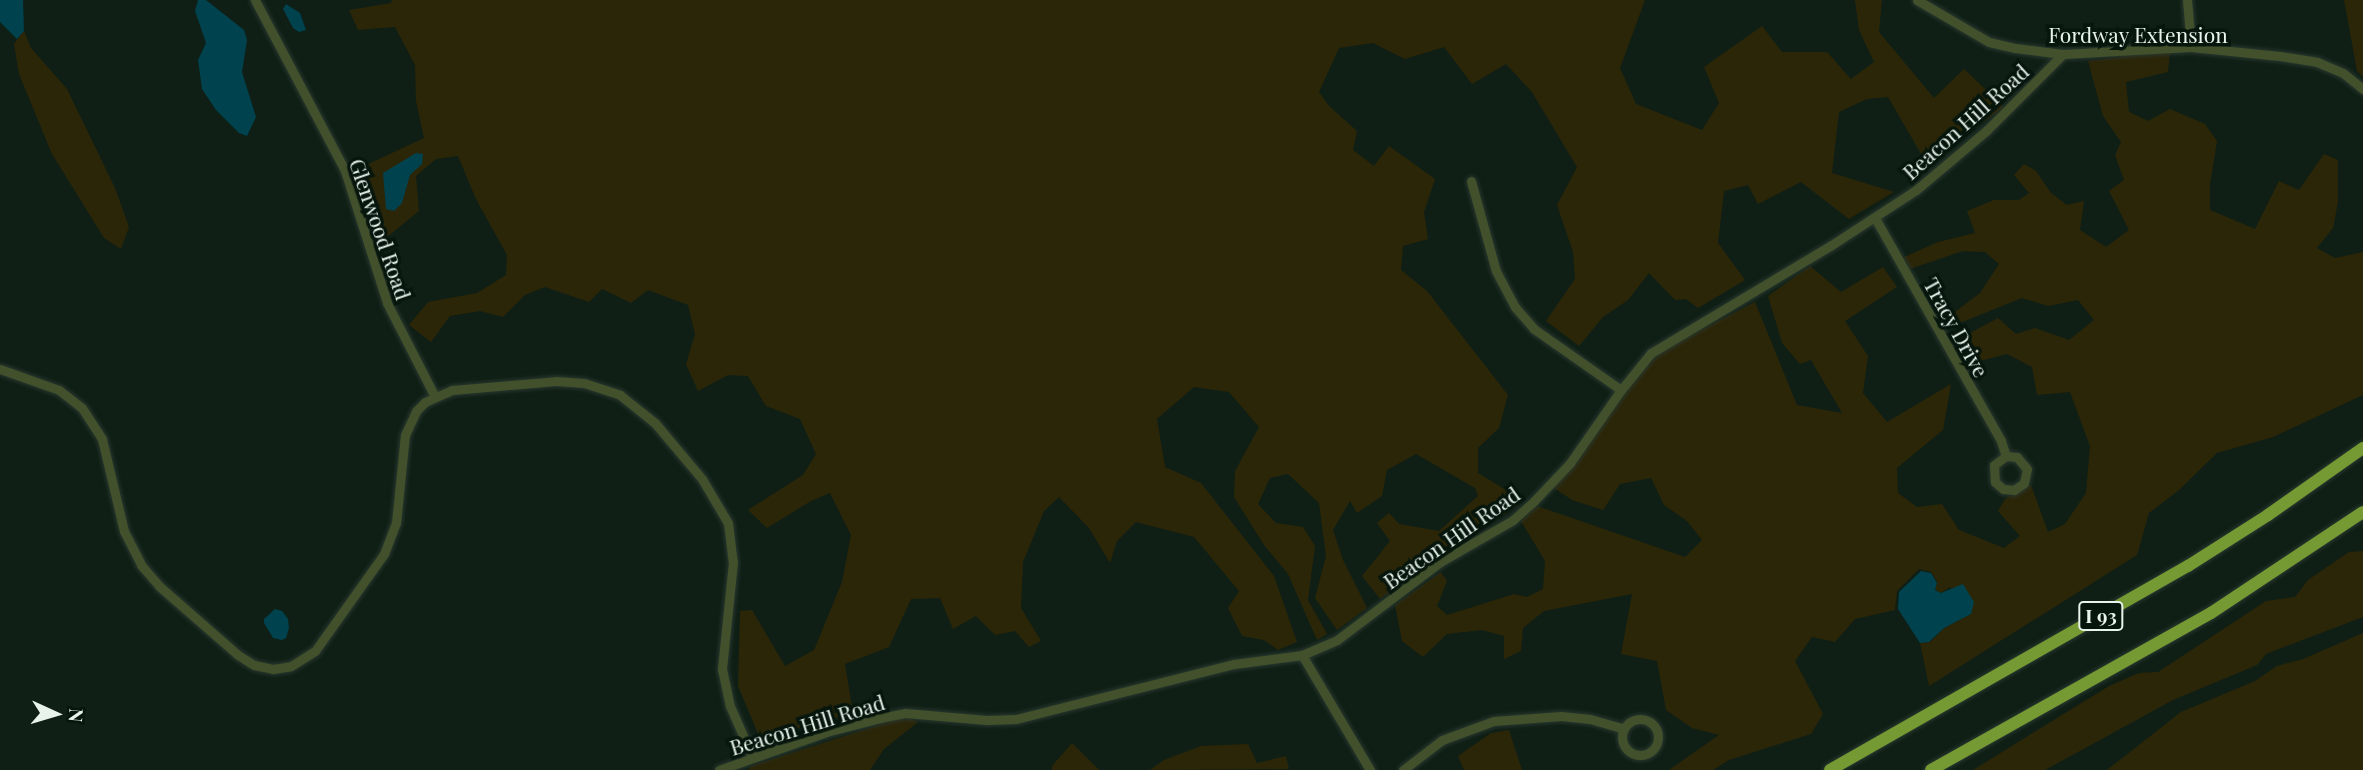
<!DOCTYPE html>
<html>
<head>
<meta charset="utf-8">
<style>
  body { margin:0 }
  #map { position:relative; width:2363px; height:770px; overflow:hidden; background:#0f1f15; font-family:"Playfair Display",serif }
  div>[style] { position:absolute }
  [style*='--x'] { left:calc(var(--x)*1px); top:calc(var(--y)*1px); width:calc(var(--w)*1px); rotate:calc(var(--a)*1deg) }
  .green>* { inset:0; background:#2c2608 }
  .water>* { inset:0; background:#00424e }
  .roads { filter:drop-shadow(0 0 2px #29382f) drop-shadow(0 0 2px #29382f) }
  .minor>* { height:9px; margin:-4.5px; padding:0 4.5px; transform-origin:4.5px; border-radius:4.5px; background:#42512b }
  .minor>.ring { margin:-4.5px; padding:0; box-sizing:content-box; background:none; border:9px solid #42512b; border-radius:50% }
  .highway>* { height:12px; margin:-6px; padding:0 6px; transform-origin:6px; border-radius:6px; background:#769a33 }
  span { translate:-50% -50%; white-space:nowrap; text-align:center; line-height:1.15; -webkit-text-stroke:7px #06160d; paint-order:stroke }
  .shield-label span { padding:2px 5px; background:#06160d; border:2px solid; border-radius:5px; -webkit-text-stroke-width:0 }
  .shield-label { font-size:19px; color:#e8f3ec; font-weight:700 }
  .street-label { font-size:21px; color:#e8f3ec }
  .north { position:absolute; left:21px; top:679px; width:70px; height:70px; -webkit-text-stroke:5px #06160d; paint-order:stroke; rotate:94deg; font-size:19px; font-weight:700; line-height:28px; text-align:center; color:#e8f3ec }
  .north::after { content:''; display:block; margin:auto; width:24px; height:32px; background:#e8f3ec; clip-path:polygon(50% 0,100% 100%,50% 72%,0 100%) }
</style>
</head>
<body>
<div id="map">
  <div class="green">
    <i style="clip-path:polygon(392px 0,1645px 0,1620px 68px,1636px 104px,1702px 130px,1719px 103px,1704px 67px,1762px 26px,1782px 52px,1827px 52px,1851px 79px,1874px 62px,1859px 30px,1855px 0,1882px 0,1879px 32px,1934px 98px,1964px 69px,2004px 107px,1927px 164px,1888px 97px,1867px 99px,1839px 112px,1832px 173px,1894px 192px,1849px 219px,1801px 182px,1758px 204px,1748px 185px,1724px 191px,1718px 243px,1745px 280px,1698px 308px,1686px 299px,1675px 300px,1649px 273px,1628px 300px,1603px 317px,1579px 346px,1546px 321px,1575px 279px,1573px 252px,1557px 205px,1577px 167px,1532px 92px,1506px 64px,1472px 84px,1444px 47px,1405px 59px,1373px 43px,1339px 48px,1319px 92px,1329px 106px,1357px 131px,1353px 150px,1374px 166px,1389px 146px,1435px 179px,1424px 212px,1428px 239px,1403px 246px,1401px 270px,1427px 291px,1508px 395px,1499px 428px,1478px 448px,1478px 473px,1524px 501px,1380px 599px,1362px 576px,1390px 541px,1377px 523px,1389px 513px,1399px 524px,1439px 531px,1478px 496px,1475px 488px,1416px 454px,1387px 470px,1382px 496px,1357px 513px,1350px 501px,1333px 530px,1343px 560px,1367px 608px,1337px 630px,1315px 598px,1326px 556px,1319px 503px,1288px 474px,1270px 478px,1258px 504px,1276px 523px,1303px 527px,1315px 546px,1308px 600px,1327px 634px,1317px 640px,1288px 574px,1264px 545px,1234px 497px,1235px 471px,1259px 427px,1229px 392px,1194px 387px,1157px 419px,1165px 467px,1201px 483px,1274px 576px,1297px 642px,1278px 650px,1264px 640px,1242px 636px,1228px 608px,1239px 591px,1194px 537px,1136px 522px,1117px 541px,1110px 563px,1089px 528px,1059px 497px,1044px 511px,1023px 562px,1021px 608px,1041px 641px,1029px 647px,1015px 631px,995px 635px,976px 616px,953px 629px,940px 598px,911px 599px,889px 647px,845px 664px,853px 713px,760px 738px,738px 686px,740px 611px,752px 610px,785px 666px,814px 650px,842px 582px,851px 535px,830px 493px,811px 501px,767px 528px,748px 510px,803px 475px,816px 454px,800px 419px,766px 406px,748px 376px,728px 375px,698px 391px,686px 364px,695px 334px,688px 305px,648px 290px,631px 303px,602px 289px,589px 302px,545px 287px,525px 295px,503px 317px,480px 311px,450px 316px,431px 342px,409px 325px,428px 302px,477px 293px,506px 275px,507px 255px,476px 199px,458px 156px,436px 159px,416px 176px,419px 211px,381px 242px,362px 167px,424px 138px,416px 101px,415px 65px,395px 27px,358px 30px,349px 10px,391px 3px)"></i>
    <i style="clip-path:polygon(2344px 0,2363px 0,2363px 77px,2357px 71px)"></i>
    <i style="clip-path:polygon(24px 31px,31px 48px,67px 89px,115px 188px,129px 227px,121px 249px,104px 238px,52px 154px,19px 74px,14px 44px)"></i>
    <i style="clip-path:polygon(2170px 51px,2168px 72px,2126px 82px,2129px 112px,2148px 121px,2170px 109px,2205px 124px,2217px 141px,2210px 184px,2210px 210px,2255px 229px,2279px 181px,2299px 190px,2324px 154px,2338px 160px,2338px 202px,2333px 228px,2317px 248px,2335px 258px,2363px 252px,2363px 395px,2273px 437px,2217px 453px,2179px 490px,2149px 513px,2137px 555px,1929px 686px,1920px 643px,1930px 642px,1944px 628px,1971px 614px,1950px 587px,1941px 593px,1935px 590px,1937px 582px,1931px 572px,1919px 569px,1897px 591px,1895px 610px,1855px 619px,1835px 642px,1812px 637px,1795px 661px,1823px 714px,1811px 734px,1729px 760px,1713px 770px,1669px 770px,1719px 735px,1692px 728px,1666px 710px,1657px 661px,1621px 654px,1632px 594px,1544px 611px,1523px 628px,1521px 651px,1504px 659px,1504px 636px,1482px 630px,1447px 634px,1423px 657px,1402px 641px,1395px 605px,1441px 572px,1447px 581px,1437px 606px,1447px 615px,1514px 594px,1527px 597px,1543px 589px,1545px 561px,1521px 521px,1537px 506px,1685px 557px,1702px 540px,1687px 521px,1664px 505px,1651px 478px,1620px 484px,1603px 510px,1572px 500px,1551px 486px,1624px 391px,1662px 350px,1755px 302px,1797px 405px,1842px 413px,1811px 360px,1800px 364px,1782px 343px,1768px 296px,1810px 266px,1841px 292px,1883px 267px,1897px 287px,1845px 321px,1868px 356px,1863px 393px,1887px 422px,1951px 384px,1943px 430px,1897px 468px,1898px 493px,1917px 507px,1942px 504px,1959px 530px,2004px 548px,2020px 536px,1998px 511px,2005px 499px,2031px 485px,2048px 532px,2065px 524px,2086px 493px,2090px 446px,2070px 392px,2037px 395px,2032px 367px,2007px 354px,1980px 361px,1959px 339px,1998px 318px,2016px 334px,2035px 328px,2069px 340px,2094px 320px,2078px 300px,2048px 306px,2022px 298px,1947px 328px,1943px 321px,1980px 293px,1999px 264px,1985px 252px,1963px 251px,1910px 269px,1904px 257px,1938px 242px,1975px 233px,1967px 211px,1994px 200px,2019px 200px,2029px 193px,2014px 175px,2024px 164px,2036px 171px,2051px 193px,2067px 205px,2084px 201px,2080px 230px,2106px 247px,2129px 230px,2109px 191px,2124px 180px,2115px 155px,2121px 142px,2103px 116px,2088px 61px)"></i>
    <i style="clip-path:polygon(2363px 551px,2363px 617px,2266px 654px,2257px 665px,2173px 700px,2045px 770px,1973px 770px,2109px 686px,2139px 673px,2158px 672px,2266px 601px,2295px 597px,2308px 580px,2349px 552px)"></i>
    <i style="clip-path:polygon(2363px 633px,2363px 770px,2107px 770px,2181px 712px,2255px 681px,2277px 666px,2303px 659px)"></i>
    <i style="clip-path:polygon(904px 717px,918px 722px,884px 749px,870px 770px,748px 770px,751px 766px)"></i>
    <i style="clip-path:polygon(1509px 730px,1522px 770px,1464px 770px,1458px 756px,1491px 733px)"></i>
    <i style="clip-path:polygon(1072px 743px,1094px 765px,1100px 770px,1052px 770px,1052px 766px)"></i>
    <i style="clip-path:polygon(1248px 744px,1257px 763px,1286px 756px,1289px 769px,1150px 770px,1164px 760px,1201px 746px)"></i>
  </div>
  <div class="water">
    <i style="clip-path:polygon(0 0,23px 0,24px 31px,17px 39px,0 22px)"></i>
    <i style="clip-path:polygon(198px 0,206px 0,244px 30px,247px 40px,242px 72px,256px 117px,247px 136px,239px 133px,216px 110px,202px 89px,198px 60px,206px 43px,195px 11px)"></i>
    <i style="clip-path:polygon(286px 4px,300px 13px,306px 30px,299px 32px,293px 28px,283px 9px)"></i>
    <i style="clip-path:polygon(416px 153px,423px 154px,422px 164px,410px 175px,402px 203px,394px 211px,386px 209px,383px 173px)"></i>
    <i style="clip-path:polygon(1921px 571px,1931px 573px,1937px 583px,1935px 590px,1941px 593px,1963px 584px,1974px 602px,1971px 614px,1944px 628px,1929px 642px,1920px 643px,1898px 609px,1899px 592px)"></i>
    <i style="clip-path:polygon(275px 609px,282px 611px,288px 619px,289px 628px,286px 638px,282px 640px,273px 638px,264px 623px,264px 619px)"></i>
  </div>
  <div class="roads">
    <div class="minor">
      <i style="--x:255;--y:0;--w:193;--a:62.2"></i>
      <i style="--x:345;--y:171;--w:139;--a:72.3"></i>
      <i style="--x:387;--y:303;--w:103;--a:62.9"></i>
      <i style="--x:1917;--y:0;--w:83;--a:30.3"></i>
      <i style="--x:1989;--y:42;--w:27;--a:13"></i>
      <i style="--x:2015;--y:48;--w:48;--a:7.1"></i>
      <i style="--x:2063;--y:54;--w:128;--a:-3.1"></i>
      <i style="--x:2191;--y:47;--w:89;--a:5.8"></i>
      <i style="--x:2280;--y:56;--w:37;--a:9"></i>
      <i style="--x:2317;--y:62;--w:28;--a:23"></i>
      <i style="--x:2343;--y:73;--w:26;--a:39"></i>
      <i style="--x:2187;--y:0;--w:47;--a:85.1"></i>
      <i style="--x:1471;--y:181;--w:93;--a:74.5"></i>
      <i style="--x:1496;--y:271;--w:41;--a:62.2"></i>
      <i style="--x:1515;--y:307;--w:29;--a:49"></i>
      <i style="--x:1534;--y:329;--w:106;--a:35"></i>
      <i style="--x:1875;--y:218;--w:256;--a:60.5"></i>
      <i style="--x:2001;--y:441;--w:16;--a:72"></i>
      <i style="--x:2006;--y:456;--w:15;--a:143"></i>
      <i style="--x:1994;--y:465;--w:17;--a:87"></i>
      <i style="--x:1995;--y:482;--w:11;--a:41"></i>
      <i style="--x:2003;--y:489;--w:11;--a:5"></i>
      <i style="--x:2014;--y:490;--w:12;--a:-35"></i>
      <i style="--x:2024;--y:483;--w:14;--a:-78"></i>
      <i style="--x:2027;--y:469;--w:16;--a:-130"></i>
      <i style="--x:2017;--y:457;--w:11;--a:-175"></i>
      <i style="--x:0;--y:369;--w:63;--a:19.6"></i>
      <i style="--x:59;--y:390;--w:29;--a:38"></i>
      <i style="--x:82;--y:408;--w:37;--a:57"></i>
      <i style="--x:102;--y:439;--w:95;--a:76.6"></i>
      <i style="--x:124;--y:531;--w:38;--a:63"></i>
      <i style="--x:141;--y:565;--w:28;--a:49"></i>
      <i style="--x:159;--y:586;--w:105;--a:41.1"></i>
      <i style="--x:238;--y:655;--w:19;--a:32"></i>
      <i style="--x:254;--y:665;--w:19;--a:12"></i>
      <i style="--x:273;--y:669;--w:18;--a:-9"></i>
      <i style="--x:291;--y:666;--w:28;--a:-32"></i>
      <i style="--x:315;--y:651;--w:119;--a:-54.6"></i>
      <i style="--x:384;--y:554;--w:33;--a:-69"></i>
      <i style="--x:396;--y:523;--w:88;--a:-84.2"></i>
      <i style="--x:405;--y:435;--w:26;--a:-65"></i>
      <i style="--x:416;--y:411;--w:13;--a:-45"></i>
      <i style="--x:425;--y:402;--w:30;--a:-24"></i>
      <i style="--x:452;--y:390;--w:104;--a:-4.9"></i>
      <i style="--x:556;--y:381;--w:28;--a:4"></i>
      <i style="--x:584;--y:383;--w:38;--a:18"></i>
      <i style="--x:620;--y:395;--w:45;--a:38.7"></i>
      <i style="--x:655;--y:423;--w:73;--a:50"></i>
      <i style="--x:702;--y:479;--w:51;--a:59.4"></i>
      <i style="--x:728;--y:523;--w:39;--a:83"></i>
      <i style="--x:733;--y:562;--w:108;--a:95.9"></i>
      <i style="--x:722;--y:669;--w:38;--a:78"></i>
      <i style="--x:730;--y:706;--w:55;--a:66.3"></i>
      <i style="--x:1302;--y:655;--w:134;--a:59.4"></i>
      <i class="ring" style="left:1622px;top:719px;width:27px;height:27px"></i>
      <i style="--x:719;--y:770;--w:118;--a:-19.4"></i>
      <i style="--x:830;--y:731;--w:57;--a:-14.3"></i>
      <i style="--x:885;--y:717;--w:20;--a:-11"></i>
      <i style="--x:905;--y:713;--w:82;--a:4.9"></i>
      <i style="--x:987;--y:720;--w:29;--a:-2"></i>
      <i style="--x:1016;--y:719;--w:225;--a:-14.2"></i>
      <i style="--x:1234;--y:664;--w:69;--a:-7.5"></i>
      <i style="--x:1302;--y:655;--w:38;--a:-23"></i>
      <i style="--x:1337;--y:640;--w:129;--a:-37.1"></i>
      <i style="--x:1440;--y:562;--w:84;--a:-29.9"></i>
      <i style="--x:1513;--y:520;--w:28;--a:-42"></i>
      <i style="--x:1534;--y:501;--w:52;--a:-46.5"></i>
      <i style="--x:1570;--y:463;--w:89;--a:-55.1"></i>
      <i style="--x:1621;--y:390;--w:48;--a:-51"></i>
      <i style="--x:1651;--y:353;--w:209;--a:-30.9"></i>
      <i style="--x:1830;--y:246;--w:103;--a:-33.1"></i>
      <i style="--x:1916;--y:190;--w:93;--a:-40.2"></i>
      <i style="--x:1987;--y:130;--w:107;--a:-45"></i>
      <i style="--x:1403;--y:770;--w:49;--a:-37.6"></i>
      <i style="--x:1442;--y:740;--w:55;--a:-20.1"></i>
      <i style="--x:1494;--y:721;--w:67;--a:-4.3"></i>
      <i style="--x:1561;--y:716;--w:29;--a:6"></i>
      <i style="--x:1590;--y:719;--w:35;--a:16"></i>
    </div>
    <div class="highway">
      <i style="--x:1830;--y:770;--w:412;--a:-29.7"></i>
      <i style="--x:2188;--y:566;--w:95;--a:-32.5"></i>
      <i style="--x:2268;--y:515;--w:116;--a:-35.2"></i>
      <i style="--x:1931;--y:770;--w:321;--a:-29.3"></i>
      <i style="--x:2211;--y:613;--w:182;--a:-33.6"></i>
    </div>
  </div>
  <div class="shield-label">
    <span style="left:2101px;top:616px">I 93</span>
  </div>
  <div class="street-label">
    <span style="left:2138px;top:34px">Fordway Extension</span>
    <span style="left:1965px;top:121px;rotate:-42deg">Beacon Hill Road</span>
    <span style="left:381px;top:229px;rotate:71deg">Glenwood Road</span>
    <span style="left:1957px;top:327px;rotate:61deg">Tracy Drive</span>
    <span style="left:1451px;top:537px;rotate:-35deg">Beacon Hill Road</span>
    <span style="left:807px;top:724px;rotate:-17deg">Beacon Hill Road</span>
  </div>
  <div class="north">N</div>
</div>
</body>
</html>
